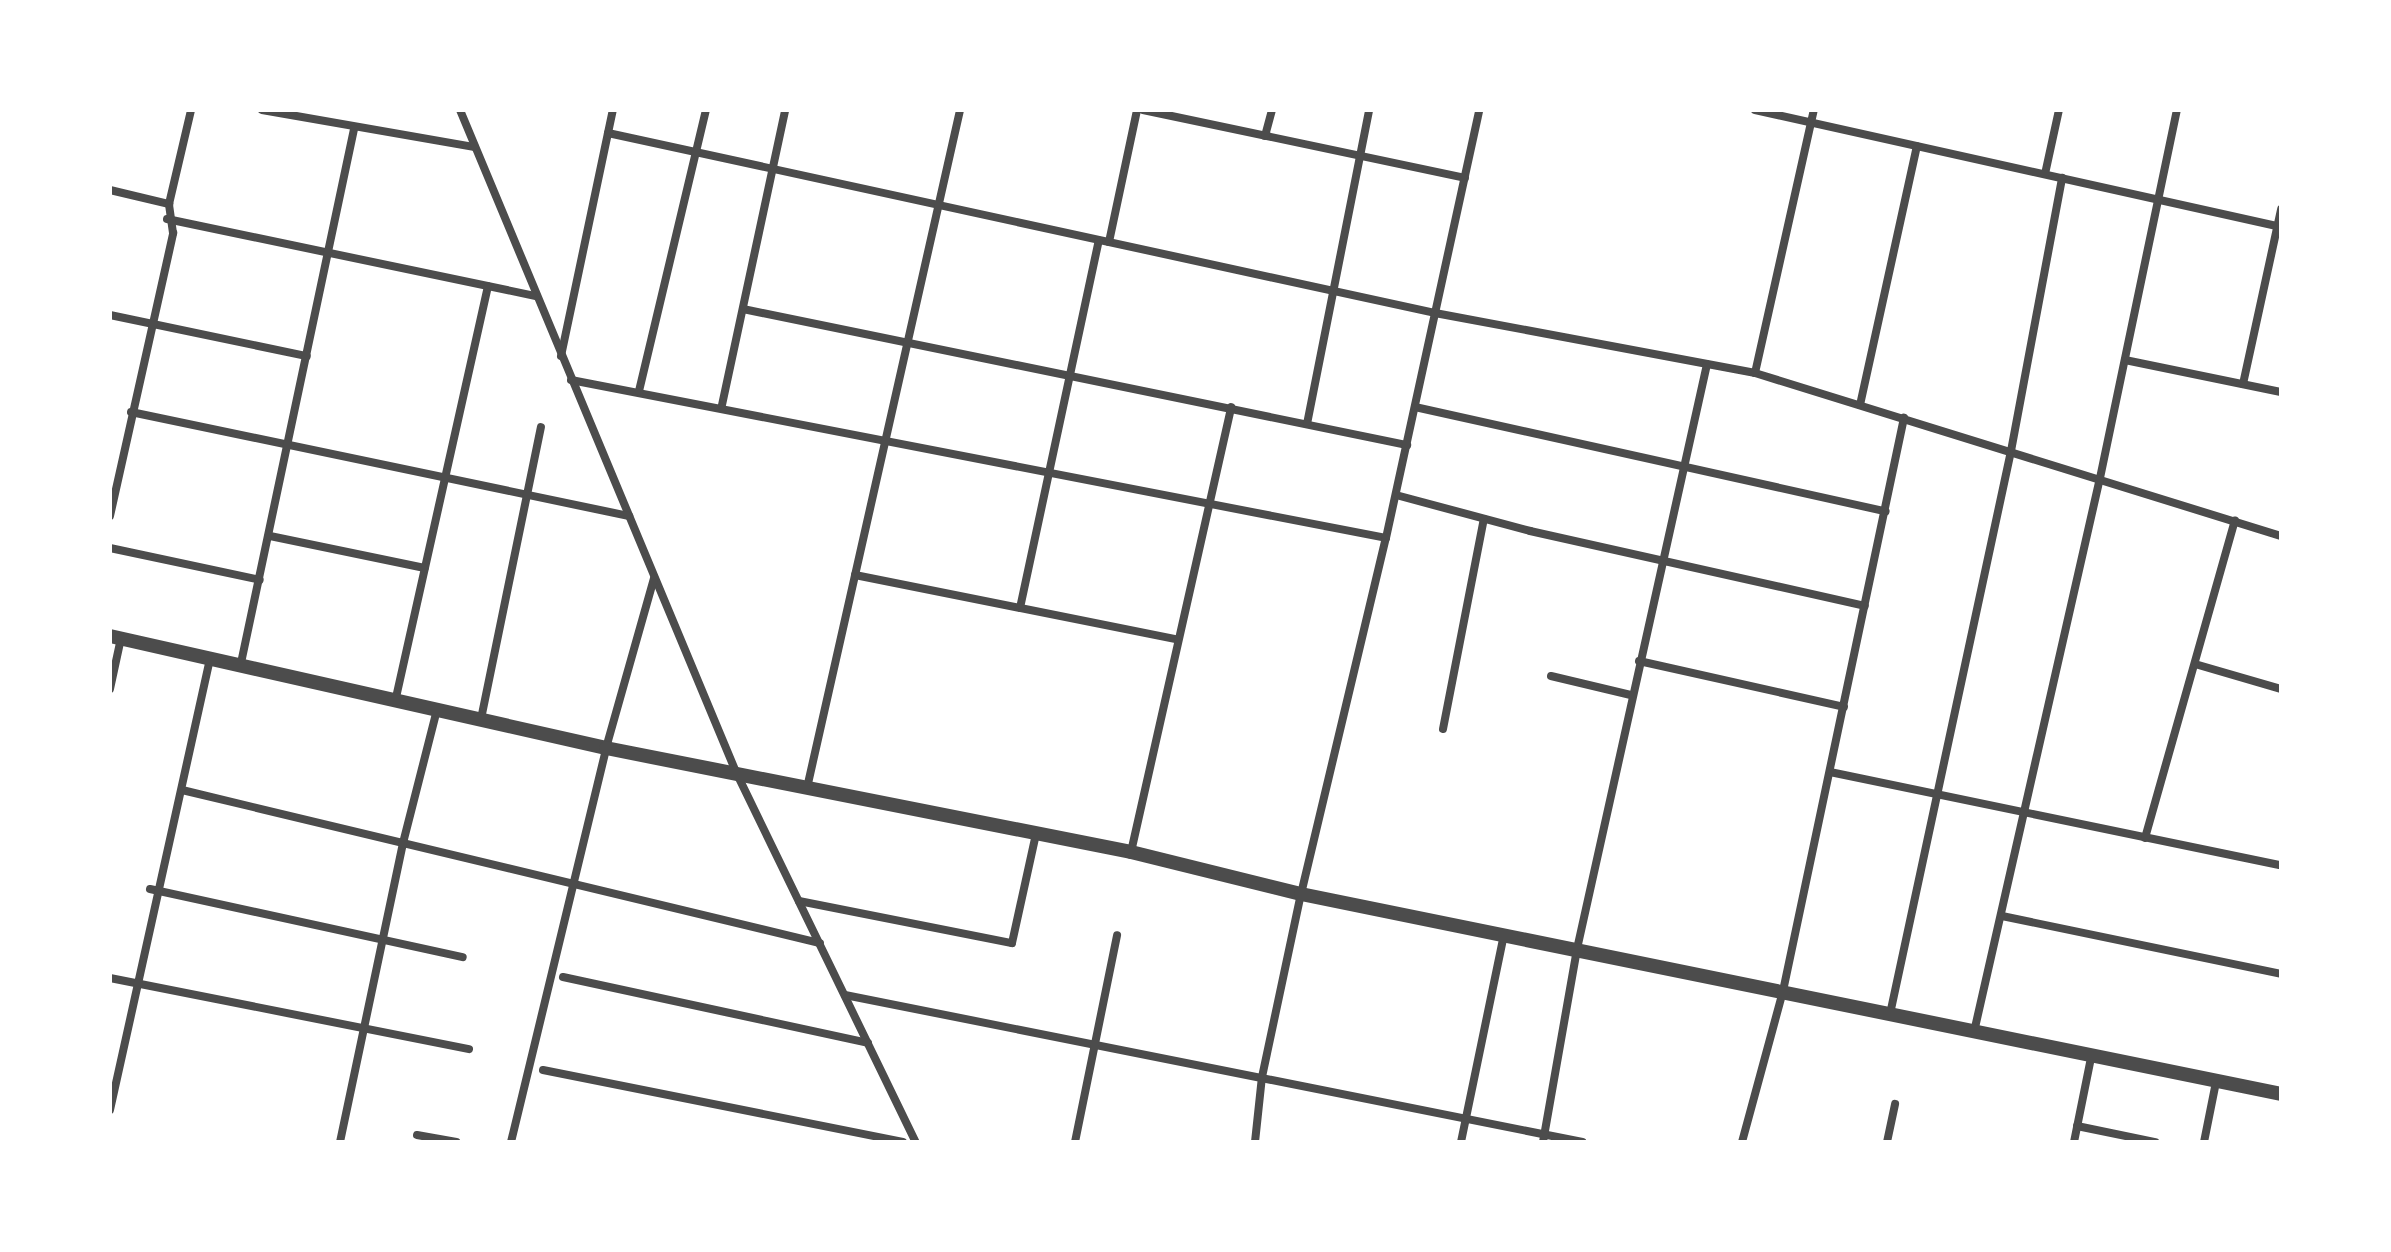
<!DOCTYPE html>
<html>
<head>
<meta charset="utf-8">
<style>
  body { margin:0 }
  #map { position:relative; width:2391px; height:1252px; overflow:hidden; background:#fff; font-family:Jost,sans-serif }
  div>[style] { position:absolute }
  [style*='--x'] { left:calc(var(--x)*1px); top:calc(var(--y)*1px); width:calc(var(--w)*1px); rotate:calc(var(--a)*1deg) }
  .minor>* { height:8px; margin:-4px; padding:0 4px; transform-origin:4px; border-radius:4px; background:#4c4c4c }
  .tertiary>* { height:14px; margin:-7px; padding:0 7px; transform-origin:7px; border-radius:7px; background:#4c4c4c }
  span { translate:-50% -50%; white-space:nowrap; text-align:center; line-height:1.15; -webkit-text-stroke:6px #fff; paint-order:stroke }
  .frame { position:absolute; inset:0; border:112px solid #fff; pointer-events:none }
</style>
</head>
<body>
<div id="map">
  <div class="minor">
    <i style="--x:262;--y:110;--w:216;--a:9.9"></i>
    <i style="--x:460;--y:110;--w:717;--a:67.37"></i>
    <i style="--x:736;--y:772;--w:411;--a:64.1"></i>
    <i style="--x:1143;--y:110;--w:329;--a:11.9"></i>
    <i style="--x:1755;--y:110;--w:539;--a:12.54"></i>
    <i style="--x:608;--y:133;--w:846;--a:12.28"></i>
    <i style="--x:1435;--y:313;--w:326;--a:10.6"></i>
    <i style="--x:1755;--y:373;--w:551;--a:17.22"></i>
    <i style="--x:1265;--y:136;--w:27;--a:-75"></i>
    <i style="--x:2045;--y:174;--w:66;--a:-77.7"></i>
    <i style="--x:110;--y:190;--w:61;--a:13.3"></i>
    <i style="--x:167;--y:219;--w:378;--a:11.8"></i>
    <i style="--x:1109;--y:242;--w:135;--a:-78"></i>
    <i style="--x:743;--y:309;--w:678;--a:11.58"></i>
    <i style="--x:110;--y:315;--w:201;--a:11.8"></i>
    <i style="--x:561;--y:356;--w:251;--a:-78.1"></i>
    <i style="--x:2125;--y:360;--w:159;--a:11.6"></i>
    <i style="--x:1755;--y:373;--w:270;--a:-77.4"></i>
    <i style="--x:571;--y:380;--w:830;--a:10.97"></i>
    <i style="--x:2243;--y:384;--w:179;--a:-77.7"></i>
    <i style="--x:639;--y:391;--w:289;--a:-76.6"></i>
    <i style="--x:722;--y:405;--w:302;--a:-77.9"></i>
    <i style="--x:1860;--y:405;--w:265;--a:-77.6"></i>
    <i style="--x:1415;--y:407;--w:482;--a:12.5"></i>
    <i style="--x:131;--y:412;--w:509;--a:11.8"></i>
    <i style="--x:1307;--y:424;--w:320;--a:-78.8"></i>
    <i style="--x:1396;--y:495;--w:139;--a:15"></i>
    <i style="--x:1530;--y:531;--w:343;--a:12.6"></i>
    <i style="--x:110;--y:516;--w:290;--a:-77.4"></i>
    <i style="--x:173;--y:233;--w:29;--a:-98"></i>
    <i style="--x:169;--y:204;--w:97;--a:-76.8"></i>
    <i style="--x:270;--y:536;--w:158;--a:11.7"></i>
    <i style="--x:110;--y:548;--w:153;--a:12"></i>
    <i style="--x:855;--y:575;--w:327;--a:11.3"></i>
    <i style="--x:1020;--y:608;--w:376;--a:-77.9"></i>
    <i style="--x:1639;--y:661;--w:210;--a:12.6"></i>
    <i style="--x:241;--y:663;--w:546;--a:-78.05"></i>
    <i style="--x:2195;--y:664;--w:90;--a:16.2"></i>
    <i style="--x:1551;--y:676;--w:82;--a:13.4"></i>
    <i style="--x:110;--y:689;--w:52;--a:-77.8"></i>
    <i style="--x:395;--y:702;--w:426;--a:-77.4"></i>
    <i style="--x:481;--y:719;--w:298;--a:-78.4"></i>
    <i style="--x:1443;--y:729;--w:214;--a:-79"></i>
    <i style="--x:1830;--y:772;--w:460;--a:11.7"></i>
    <i style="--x:807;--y:788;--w:695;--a:-77.28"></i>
    <i style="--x:182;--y:790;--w:656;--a:13.49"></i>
    <i style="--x:2145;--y:838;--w:330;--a:-74.2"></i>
    <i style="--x:1131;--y:852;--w:456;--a:-77.3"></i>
    <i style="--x:150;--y:889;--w:320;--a:12.3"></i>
    <i style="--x:799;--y:901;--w:217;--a:11.2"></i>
    <i style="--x:1012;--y:943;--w:112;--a:-77.6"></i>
    <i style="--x:2002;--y:916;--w:285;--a:11.7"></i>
    <i style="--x:563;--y:977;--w:312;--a:12.2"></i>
    <i style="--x:110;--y:978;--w:366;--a:11.2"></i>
    <i style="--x:845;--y:995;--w:752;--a:11.27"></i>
    <i style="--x:1890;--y:1014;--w:576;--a:-77.87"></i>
    <i style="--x:2011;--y:451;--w:278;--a:-79.4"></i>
    <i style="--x:1974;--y:1032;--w:568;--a:-77.19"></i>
    <i style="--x:2100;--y:478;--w:376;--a:-78.2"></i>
    <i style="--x:543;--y:1070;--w:367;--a:11.3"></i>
    <i style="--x:110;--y:1110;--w:463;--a:-77.5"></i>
    <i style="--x:2077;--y:1126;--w:80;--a:11.6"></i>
    <i style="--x:417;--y:1135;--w:40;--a:10"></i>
    <i style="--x:340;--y:1142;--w:306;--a:-78.1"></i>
    <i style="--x:403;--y:843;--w:137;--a:-75.7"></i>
    <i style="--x:511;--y:1142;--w:405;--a:-76.4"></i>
    <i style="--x:606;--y:748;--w:177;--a:-74.2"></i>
    <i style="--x:1075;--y:1142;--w:211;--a:-78.5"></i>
    <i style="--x:1255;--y:1142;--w:65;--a:-83.9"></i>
    <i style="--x:1262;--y:1077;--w:187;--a:-78"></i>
    <i style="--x:1301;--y:894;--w:366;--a:-76.6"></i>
    <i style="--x:1386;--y:538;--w:438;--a:-77.7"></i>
    <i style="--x:1461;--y:1142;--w:211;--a:-78.3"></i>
    <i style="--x:1543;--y:1142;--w:196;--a:-80"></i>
    <i style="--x:1577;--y:949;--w:599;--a:-77.47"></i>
    <i style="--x:1742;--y:1142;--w:156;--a:-74.8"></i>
    <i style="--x:1783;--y:991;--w:586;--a:-78.08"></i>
    <i style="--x:1887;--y:1142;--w:39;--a:-78"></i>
    <i style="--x:2074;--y:1142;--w:86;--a:-78.6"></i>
    <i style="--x:2204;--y:1142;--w:61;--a:-78.7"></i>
  </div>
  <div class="tertiary">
    <i style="--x:110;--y:636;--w:508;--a:12.72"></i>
    <i style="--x:606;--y:748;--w:535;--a:11.2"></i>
    <i style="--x:1131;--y:852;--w:175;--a:13.9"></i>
    <i style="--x:1301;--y:894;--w:1000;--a:11.53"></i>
  </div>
  <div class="frame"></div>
</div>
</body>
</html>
